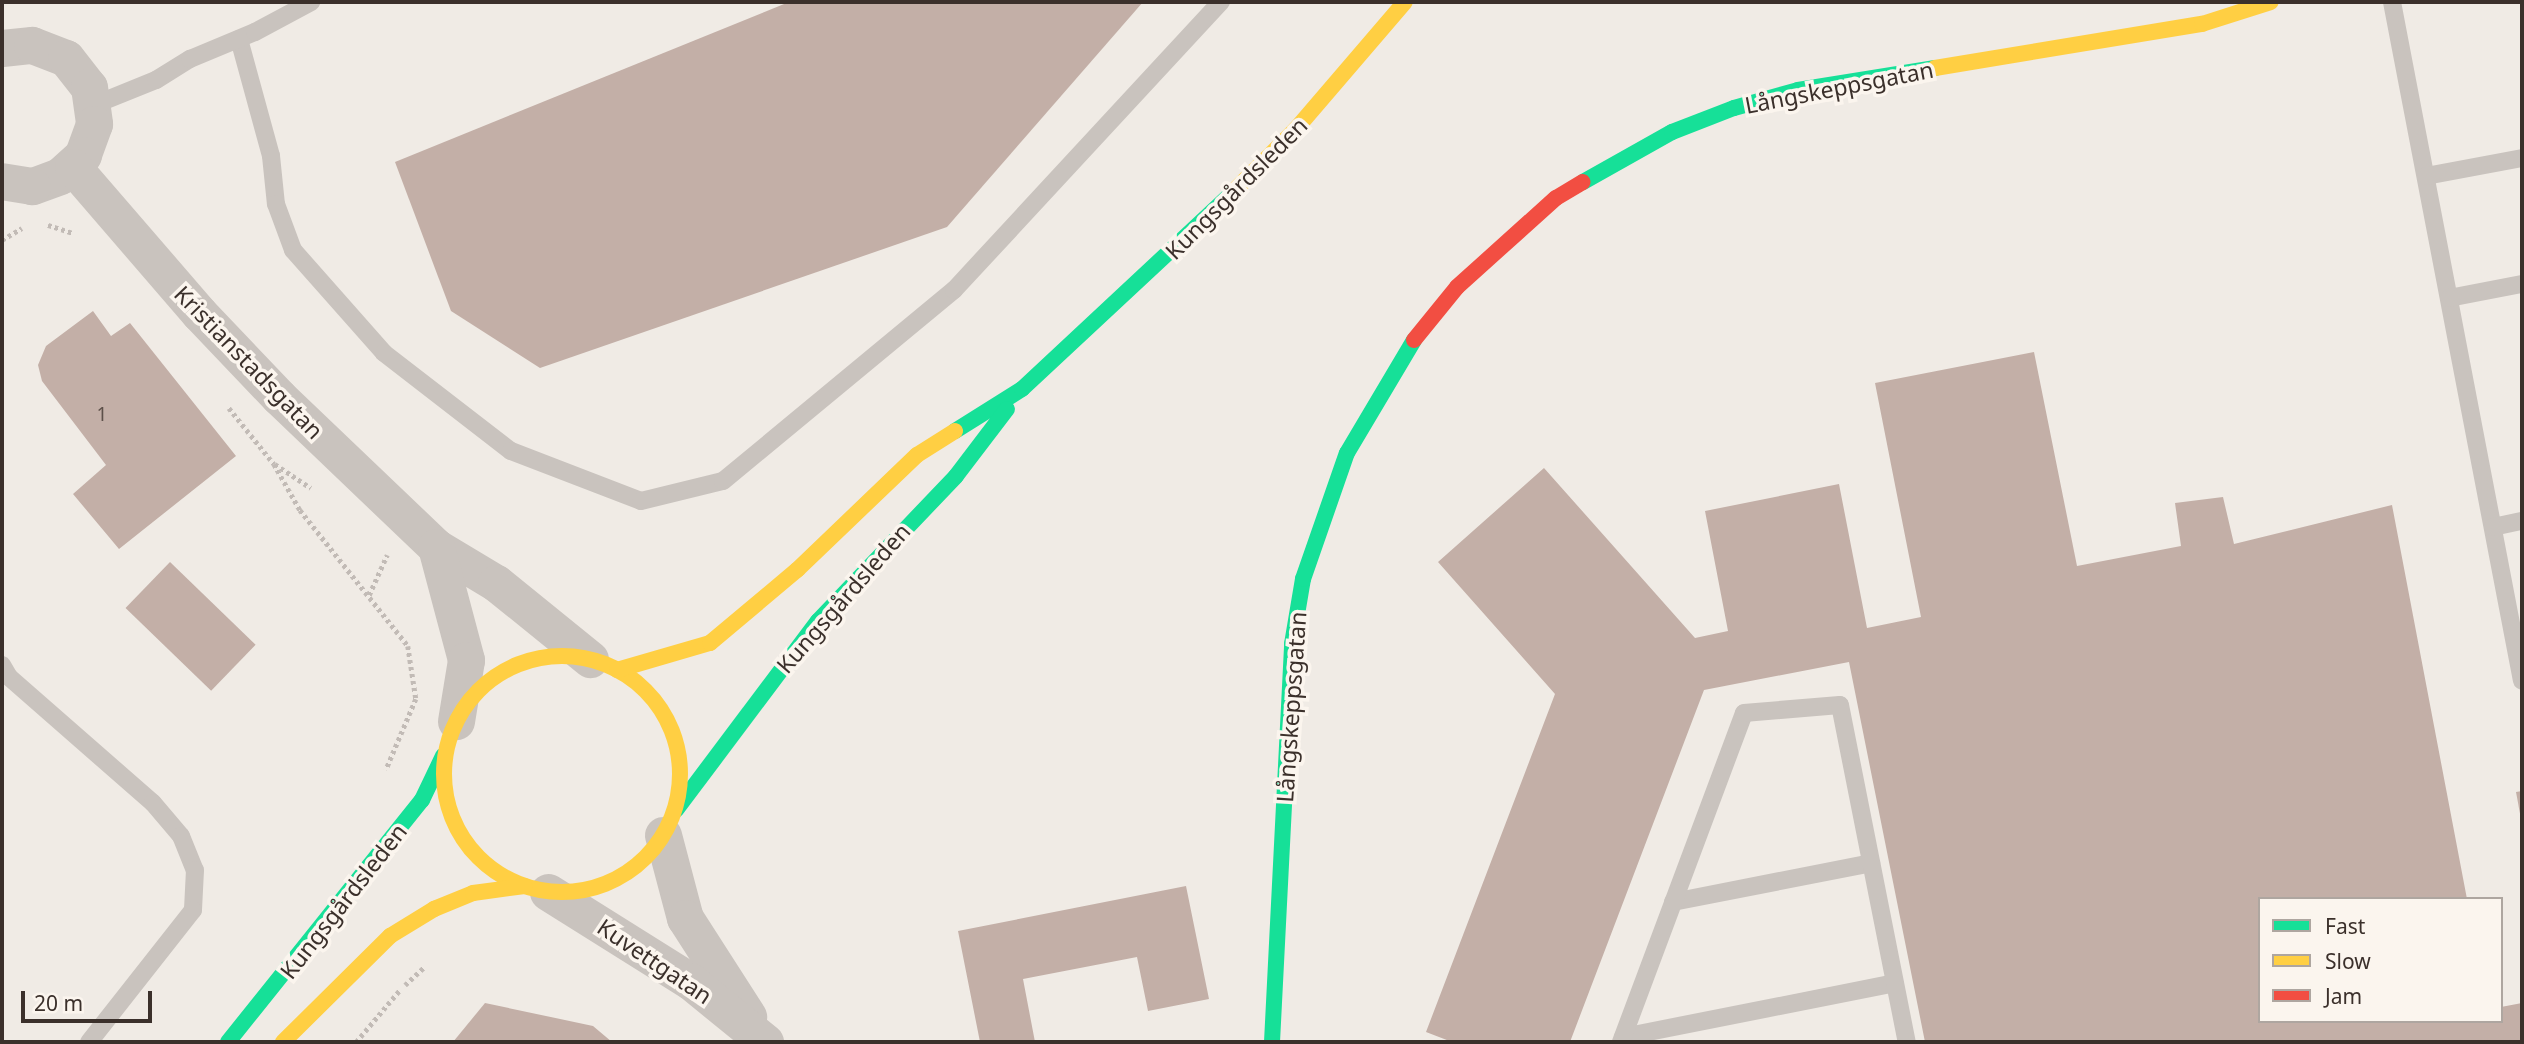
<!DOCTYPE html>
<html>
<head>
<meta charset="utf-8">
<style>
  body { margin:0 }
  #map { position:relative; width:2524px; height:1044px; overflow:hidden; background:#f0ebe5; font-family:"Noto Sans",sans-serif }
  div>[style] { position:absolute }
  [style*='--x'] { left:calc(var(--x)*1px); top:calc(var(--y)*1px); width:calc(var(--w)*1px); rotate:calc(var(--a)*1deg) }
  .building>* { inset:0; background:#c3afa7; transform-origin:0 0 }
  .path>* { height:4.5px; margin-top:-2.25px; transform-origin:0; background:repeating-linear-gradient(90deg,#c2bbb6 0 3.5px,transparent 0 7px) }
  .lane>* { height:18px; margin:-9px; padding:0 9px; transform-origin:9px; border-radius:9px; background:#c9c3be }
  .street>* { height:37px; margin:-18.5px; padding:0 18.5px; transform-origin:18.5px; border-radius:18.5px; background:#c9c3be }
  .fast>* { height:16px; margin:-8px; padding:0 8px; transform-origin:8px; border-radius:8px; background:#16e098 }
  .slow>* { height:16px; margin:-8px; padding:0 8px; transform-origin:8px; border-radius:8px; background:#ffcf43 }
  .slow>.ring { margin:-8px; padding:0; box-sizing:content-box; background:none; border:16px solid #ffcf43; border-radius:50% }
  .jam>* { height:16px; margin:-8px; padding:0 8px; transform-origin:8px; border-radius:8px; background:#f24e42 }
  span { translate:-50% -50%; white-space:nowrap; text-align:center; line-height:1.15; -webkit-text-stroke:7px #fbf5ee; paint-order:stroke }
  .number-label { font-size:19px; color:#5d504a }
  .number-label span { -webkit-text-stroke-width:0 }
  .street-label { font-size:23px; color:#3b302b }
  .frame { position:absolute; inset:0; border:4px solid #3b302b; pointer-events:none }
  .legend { position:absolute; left:2258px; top:897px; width:245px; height:126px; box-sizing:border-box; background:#fbf5ee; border:2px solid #aea6a0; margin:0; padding:9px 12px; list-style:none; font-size:21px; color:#3b302b }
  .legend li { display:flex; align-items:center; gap:14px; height:35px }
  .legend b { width:35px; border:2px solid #aea6a0 }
  .scale { position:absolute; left:21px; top:991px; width:131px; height:32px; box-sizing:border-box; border:4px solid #3b302b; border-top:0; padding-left:9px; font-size:21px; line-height:24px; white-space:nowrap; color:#3b302b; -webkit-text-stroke:5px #fbf5ee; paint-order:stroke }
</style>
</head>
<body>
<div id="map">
  <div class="building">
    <i style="clip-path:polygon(789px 2px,1143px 2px,947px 227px,540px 368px,451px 311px,395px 162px)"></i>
    <i style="clip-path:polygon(93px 311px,111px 336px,130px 323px,236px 456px,119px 549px,73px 494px,106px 465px,42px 381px,38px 365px,46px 346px)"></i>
    <i style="clip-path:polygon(2034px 352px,2077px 566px,2181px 546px,2175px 503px,2223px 497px,2234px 544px,2392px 505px,2467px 899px,2260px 899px,2260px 1021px,2501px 1021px,2501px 1007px,2522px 1003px,2522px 1042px,1925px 1042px,1849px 662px,1704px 690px,1570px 1042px,1452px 1042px,1426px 1032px,1555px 694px,1438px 562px,1544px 468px,1695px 638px,1728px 631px,1705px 511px,1839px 484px,1867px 628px,1921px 617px,1875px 383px)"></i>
    <i style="left:170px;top:562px;width:119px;height:64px;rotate:44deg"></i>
    <i style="clip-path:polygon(2522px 791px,2522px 819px,2521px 819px,2516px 792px)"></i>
    <i style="clip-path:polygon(1186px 886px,1209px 999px,1148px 1011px,1137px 957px,1023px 979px,1035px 1042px,980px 1042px,958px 931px)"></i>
    <i style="clip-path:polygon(485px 1003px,593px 1026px,612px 1042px,453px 1042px)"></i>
  </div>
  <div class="path">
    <i style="--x:48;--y:225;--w:25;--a:18"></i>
    <i style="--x:2;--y:240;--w:23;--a:-31"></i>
    <i style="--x:229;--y:408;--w:72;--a:51.2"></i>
    <i style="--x:274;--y:464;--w:53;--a:60.5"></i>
    <i style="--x:300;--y:510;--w:174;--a:51.5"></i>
    <i style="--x:408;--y:646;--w:54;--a:81.4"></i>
    <i style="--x:416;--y:699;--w:77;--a:112.9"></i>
    <i style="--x:275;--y:464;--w:43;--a:33.7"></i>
    <i style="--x:369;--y:595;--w:44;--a:-65.8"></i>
    <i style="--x:405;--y:985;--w:26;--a:-43"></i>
    <i style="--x:356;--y:1042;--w:67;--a:-49.9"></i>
  </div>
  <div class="lane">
    <i style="--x:2392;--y:2;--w:691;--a:79.16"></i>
    <i style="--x:239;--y:39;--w:121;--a:74.7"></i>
    <i style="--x:271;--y:156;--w:48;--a:84.1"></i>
    <i style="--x:276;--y:204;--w:49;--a:69.7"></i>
    <i style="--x:293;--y:250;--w:137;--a:48.5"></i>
    <i style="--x:384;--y:353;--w:160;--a:37.7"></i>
    <i style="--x:511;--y:451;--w:139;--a:21"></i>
    <i style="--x:641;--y:501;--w:84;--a:-13.7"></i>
    <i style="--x:723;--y:481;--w:300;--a:-39.6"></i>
    <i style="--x:954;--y:290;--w:393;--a:-47.2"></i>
    <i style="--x:94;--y:105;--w:67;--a:-22"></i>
    <i style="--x:156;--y:80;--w:40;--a:-32"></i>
    <i style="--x:190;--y:59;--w:70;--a:-22.6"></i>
    <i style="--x:255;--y:32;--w:64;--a:-28.2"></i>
    <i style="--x:2426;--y:176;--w:98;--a:-10.6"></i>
    <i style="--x:2449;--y:298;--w:74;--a:-10.9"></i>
    <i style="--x:2493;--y:527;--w:30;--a:-12"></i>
    <i style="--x:2;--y:665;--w:14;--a:60"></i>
    <i style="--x:9;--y:677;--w:191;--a:41.2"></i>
    <i style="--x:153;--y:803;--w:43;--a:49.7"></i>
    <i style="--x:181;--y:836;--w:37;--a:68"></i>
    <i style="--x:195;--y:870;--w:40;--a:92.9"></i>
    <i style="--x:193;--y:910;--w:168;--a:128.2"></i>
    <i style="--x:1673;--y:902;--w:202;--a:-11.1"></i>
    <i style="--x:1623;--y:1037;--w:277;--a:-11.2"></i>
    <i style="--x:1621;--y:1042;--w:351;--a:-69.5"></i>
    <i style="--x:1744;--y:713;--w:96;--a:-4.8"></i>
    <i style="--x:1840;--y:705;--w:344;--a:78.8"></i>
  </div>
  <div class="street">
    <i style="--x:2;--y:48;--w:30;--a:-6"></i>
    <i style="--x:32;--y:45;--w:36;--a:21"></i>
    <i style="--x:66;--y:58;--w:37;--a:52"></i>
    <i style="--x:89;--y:87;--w:37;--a:82"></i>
    <i style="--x:94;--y:124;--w:33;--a:110"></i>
    <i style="--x:83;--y:155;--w:31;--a:138"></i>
    <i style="--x:60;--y:176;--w:30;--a:160"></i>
    <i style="--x:32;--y:186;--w:30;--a:-171"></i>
    <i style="--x:73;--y:167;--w:193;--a:49.2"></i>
    <i style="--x:199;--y:313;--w:116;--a:46.4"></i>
    <i style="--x:279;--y:397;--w:217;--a:43.7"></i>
    <i style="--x:436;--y:547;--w:70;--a:31"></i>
    <i style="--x:496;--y:583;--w:121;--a:39"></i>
    <i style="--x:436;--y:547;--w:117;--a:75.1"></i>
    <i style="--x:466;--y:660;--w:62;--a:99.3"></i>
    <i style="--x:663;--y:835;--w:86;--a:75.2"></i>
    <i style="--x:685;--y:918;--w:117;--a:57.3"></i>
    <i style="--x:548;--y:892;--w:168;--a:32.1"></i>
    <i style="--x:690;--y:981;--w:97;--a:39.1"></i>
  </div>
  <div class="fast">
    <i style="--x:1583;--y:182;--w:102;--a:-29.3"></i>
    <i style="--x:1672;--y:132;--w:66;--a:-21.2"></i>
    <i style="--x:1734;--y:108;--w:66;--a:-15.7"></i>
    <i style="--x:1798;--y:90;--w:139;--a:-9.1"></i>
    <i style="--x:955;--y:431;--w:79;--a:-32.1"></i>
    <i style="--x:1022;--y:389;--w:290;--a:-43"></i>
    <i style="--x:676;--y:810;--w:236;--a:-53.1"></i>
    <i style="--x:818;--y:621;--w:200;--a:-46.4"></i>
    <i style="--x:956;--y:476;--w:84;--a:-52.7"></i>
    <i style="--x:228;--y:1042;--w:310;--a:-51.3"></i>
    <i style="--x:422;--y:800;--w:49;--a:-64.5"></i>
    <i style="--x:1272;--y:1042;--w:399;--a:-87.1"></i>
    <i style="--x:1292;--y:644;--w:66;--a:-80.4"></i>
    <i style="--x:1303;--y:579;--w:133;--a:-70.8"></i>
    <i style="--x:1347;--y:453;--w:131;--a:-59.3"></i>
  </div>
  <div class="slow">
    <i style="--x:1935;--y:68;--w:271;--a:-9.4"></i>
    <i style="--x:2202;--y:24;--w:72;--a:-17.7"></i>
    <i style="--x:1234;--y:191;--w:88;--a:-45"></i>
    <i style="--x:1296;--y:129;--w:167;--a:-49.4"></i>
    <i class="ring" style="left:444px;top:656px;width:220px;height:220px"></i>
    <i style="--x:617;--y:670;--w:97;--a:-16.2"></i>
    <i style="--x:710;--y:643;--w:114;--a:-40"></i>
    <i style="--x:797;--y:570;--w:166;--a:-43.8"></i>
    <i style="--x:917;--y:455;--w:45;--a:-32.3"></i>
    <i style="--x:283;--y:1042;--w:151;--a:-44.7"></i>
    <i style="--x:390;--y:936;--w:52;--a:-31.5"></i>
    <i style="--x:434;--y:909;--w:42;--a:-22.3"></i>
    <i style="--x:473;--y:893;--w:52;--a:-7.7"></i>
  </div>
  <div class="jam">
    <i style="--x:1414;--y:340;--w:68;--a:-50.9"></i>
    <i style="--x:1457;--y:287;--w:133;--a:-42"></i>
    <i style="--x:1556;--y:198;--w:31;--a:-31"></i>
  </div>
  <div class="number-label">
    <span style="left:102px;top:415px">1</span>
  </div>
  <div class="street-label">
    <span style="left:1839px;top:87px;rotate:-11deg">Långskeppsgatan</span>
    <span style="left:1236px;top:188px;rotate:-45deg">Kungsgårdsleden</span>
    <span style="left:249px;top:362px;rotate:46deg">Kristianstadsgatan</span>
    <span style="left:843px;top:598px;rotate:-49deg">Kungsgårdsleden</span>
    <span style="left:1291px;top:707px;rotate:-86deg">Långskeppsgatan</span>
    <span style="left:343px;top:901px;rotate:-52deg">Kungsgårdsleden</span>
    <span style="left:655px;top:961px;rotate:34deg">Kuvettgatan</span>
  </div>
  <div class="frame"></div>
  <ul class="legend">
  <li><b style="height:9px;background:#16e098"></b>Fast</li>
  <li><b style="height:9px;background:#ffcf43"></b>Slow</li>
  <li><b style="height:9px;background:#f24e42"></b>Jam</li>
  </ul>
  <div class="scale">20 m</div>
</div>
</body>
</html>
